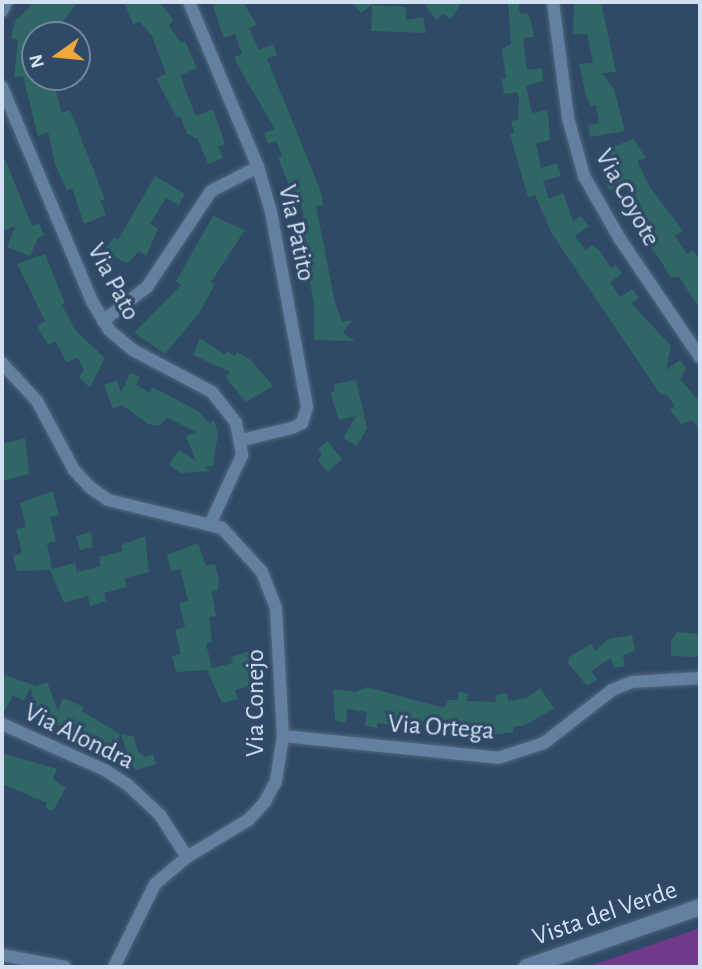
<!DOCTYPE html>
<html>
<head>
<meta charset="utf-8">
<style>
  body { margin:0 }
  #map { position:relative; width:702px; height:969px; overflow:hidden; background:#2f4966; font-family:"Alegreya Sans",sans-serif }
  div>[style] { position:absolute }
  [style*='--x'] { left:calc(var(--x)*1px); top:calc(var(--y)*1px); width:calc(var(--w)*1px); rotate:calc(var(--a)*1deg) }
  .green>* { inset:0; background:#6e3a89 }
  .building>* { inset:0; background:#2f6765 }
  .roads { filter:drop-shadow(0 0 2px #52677f) drop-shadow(0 0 2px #52677f) }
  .minor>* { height:12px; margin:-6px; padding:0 6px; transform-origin:6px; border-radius:6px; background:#6480a0 }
  .tertiary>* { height:16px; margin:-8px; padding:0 8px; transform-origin:8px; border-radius:8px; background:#6480a0 }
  span { translate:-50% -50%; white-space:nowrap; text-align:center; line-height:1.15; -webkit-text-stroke:7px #2f4966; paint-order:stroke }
  .street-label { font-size:26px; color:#d2e1f2 }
  .frame { position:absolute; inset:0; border:4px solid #d2e1f2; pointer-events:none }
  .north { position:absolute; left:21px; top:21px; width:70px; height:70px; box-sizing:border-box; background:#2f4966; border:2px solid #70869e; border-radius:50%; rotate:255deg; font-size:19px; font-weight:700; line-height:28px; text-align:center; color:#d2e1f2 }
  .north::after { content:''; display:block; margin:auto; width:24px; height:32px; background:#efa73d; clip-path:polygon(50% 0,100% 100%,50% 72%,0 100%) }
</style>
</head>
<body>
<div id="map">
  <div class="green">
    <i style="clip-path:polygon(700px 928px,700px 967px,587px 967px)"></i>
  </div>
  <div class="building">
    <i style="clip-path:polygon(27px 2px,78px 2px,53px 35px,44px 31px,35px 35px,35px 77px,52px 77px,62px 113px,70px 110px,105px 199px,100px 201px,106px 215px,84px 224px,72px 188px,67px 191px,55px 164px,48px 132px,38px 136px,23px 76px,14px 78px,18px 40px,11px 38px,15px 21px,31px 6px)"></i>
    <i style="clip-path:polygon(124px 2px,159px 2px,173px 19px,169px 26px,181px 43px,185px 41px,197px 68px,181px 75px,185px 89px,196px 116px,213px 109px,225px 144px,218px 147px,223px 158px,208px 164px,198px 139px,187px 134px,180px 116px,176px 117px,156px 78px,166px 74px,152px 36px,140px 22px,133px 24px)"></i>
    <i style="clip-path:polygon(217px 2px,243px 2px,257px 25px,249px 28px,259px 50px,273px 44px,277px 55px,267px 59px,321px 192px,323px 205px,316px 206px,335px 303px,342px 322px,352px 320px,343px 333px,355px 341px,314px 340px,314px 304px,310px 282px,304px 283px,298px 247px,296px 222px,304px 221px,300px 197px,294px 198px,278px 158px,282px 156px,276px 141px,268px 144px,264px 133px,275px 129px,238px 66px,234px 57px,242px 54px,235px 34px,224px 38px,213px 6px)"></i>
    <i style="clip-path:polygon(352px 2px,375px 2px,361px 13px)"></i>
    <i style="clip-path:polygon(424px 2px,462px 2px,451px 19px,443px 14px,436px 20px)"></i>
    <i style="clip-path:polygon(508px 2px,518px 2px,520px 14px,528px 13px,532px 26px,534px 37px,523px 38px,527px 70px,542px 68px,543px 81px,526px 86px,532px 113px,547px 110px,549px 123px,550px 140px,536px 143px,541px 168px,557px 163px,561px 176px,543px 181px,549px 199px,563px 193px,573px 221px,581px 216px,589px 226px,575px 236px,586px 250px,592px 245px,600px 251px,611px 268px,616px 265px,622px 274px,610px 282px,620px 297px,632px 289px,639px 298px,631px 303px,671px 346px,666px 370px,680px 360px,686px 368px,680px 379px,697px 399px,700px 396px,700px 429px,692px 420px,681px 424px,670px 410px,675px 406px,667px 395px,660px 394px,552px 234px,535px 195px,528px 197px,510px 134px,514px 133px,511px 121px,518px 120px,519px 100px,517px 92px,504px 94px,502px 79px,506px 78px,502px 49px,511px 44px)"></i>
    <i style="clip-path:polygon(574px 2px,601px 2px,616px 72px,602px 73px,614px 89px,625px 131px,590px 137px,588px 125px,599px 123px,596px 105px,591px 106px,586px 96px,579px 64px,593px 63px,587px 34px,573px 34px)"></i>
    <i style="clip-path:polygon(372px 5px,406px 7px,406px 20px,423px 17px,426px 33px,371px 31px)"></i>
    <i style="clip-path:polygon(633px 139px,646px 158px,637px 161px,650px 187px,683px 231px,675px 236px,687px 254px,693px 250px,700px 261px,700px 309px,679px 277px,671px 277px,635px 222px,632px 215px,639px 210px,625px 186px,609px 190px,598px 153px)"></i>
    <i style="clip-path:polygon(2px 152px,32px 226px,39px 223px,44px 235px,38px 238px,30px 256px,7px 247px,15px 226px,4px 231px,2px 225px)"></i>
    <i style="clip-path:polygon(155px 176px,185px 194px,179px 205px,166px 198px,150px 224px,158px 229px,146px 256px,139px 251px,128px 263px,121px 261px,106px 249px,114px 237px,118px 240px)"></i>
    <i style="clip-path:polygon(213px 216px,245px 230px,211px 282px,215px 284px,199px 313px,165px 354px,134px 333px,181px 285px,176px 281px)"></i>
    <i style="clip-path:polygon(45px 254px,65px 303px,61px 304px,77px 332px,105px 358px,90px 388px,79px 377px,84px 370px,78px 358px,66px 362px,55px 341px,48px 345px,37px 326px,45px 321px,17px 264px)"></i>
    <i style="clip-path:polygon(200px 338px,225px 355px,227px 351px,235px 356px,237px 352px,251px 360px,273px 386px,246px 402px,226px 378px,230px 372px,193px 355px)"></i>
    <i style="clip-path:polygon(130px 373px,140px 377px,136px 385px,150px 393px,152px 387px,198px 411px,210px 424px,214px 420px,218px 434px,213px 466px,204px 467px,210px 471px,181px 473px,169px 465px,179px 450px,196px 461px,186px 436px,196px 432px,168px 418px,158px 426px,148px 424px,122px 405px,113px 409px,104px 385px,117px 380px,121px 392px)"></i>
    <i style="clip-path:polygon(356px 380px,367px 428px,357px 446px,343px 438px,356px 416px,339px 420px,330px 392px,335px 392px,334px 384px)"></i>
    <i style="clip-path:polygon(25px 438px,29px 474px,2px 481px,2px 444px)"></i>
    <i style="clip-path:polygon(327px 441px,342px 459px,328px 472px,318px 461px,322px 454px,318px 449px)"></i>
    <i style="clip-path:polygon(53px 491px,59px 515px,50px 517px,56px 541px,47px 543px,52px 569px,75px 563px,77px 572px,101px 566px,99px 557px,123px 551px,121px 545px,145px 536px,149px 572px,125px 578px,127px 587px,104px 593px,106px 601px,90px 606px,88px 596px,64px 603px,50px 570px,17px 571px,13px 556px,22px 553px,16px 529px,26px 527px,20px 503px)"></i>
    <i style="clip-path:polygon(91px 532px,93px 547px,80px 550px,76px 536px)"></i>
    <i style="clip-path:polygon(198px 543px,206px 566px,215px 564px,219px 580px,218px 590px,212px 592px,216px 616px,209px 617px,212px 642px,206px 644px,212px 668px,233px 663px,231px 657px,255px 649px,261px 674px,257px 675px,259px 684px,235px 690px,238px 699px,222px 703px,207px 670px,176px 672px,172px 656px,181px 654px,175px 630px,185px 627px,179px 603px,188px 601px,180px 569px,171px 571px,167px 555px)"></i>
    <i style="clip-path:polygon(677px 632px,700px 634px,700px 652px,696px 657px,671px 656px,671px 641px)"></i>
    <i style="clip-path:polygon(632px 635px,635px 651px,623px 655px,625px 666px,614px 668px,611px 658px,591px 671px,597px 679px,587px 686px,568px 663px,569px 657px,591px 644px,595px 651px,608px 639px)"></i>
    <i style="clip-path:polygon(2px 674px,36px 686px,47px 682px,58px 710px,63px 698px,84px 707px,82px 711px,120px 734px,112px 751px,78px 732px,35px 718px,38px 710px,30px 688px,24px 701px,13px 696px,2px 715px)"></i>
    <i style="clip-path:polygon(367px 687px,444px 708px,448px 700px,458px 700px,458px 692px,468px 693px,467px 701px,496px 702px,495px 695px,507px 693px,508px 701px,527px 698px,540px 688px,554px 708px,526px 725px,513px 727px,514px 732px,492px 735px,449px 732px,448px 737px,439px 736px,440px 723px,423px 721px,422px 730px,378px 723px,377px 728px,365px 726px,367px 712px,347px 709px,346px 723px,335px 721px,333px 689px,356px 692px)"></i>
    <i style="clip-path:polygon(121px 734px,133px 736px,138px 751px,144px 757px,153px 754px,156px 764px,136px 770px,131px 765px)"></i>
    <i style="clip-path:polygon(2px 753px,57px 769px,53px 779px,66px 788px,53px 811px,45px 808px,47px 803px,2px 784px)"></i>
  </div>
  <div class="roads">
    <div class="minor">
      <i style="--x:189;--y:2;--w:179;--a:67.3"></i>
      <i style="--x:258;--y:167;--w:47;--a:73.9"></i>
      <i style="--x:271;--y:212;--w:198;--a:79.5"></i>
      <i style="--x:307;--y:407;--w:17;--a:107"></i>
      <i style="--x:302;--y:423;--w:11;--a:153"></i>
      <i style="--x:292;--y:428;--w:51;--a:166.5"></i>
      <i style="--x:553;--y:2;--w:117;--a:82.6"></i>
      <i style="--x:568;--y:118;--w:60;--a:74.6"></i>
      <i style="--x:584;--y:176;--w:73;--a:60.3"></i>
      <i style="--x:620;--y:239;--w:143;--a:55.9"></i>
      <i style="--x:2;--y:11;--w:10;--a:-66"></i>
      <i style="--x:2;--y:87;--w:234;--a:67.2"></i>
      <i style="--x:93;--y:303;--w:31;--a:59"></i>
      <i style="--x:109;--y:330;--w:31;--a:40"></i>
      <i style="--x:133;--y:350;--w:89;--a:28"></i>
      <i style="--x:212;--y:392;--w:39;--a:52"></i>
      <i style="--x:236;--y:423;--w:33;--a:79"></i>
      <i style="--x:242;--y:455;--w:74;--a:114.8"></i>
      <i style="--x:103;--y:321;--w:56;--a:-37.7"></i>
      <i style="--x:147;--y:287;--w:115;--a:-56.3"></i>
      <i style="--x:211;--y:191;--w:53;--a:-27.1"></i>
      <i style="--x:2;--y:363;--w:52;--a:47.4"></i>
      <i style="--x:37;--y:401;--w:78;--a:61.8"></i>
      <i style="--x:74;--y:470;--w:25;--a:47"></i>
      <i style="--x:91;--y:488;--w:21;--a:35"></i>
      <i style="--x:108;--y:500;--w:117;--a:13.8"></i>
      <i style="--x:222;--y:528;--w:59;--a:47.7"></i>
      <i style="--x:262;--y:572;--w:39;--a:69"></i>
      <i style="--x:276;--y:608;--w:128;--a:86.9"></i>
      <i style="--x:283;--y:736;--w:46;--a:98.8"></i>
      <i style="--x:276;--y:781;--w:24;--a:118"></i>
      <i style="--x:265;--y:802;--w:25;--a:133"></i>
      <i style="--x:248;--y:820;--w:71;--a:148.8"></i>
      <i style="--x:187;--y:857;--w:42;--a:139.8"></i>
      <i style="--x:155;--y:884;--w:93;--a:116.3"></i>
      <i style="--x:2;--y:724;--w:113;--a:24.1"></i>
      <i style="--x:105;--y:770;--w:27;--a:33"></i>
      <i style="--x:128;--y:785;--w:44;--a:43.2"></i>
      <i style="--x:160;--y:815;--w:50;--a:57.3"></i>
      <i style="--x:283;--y:736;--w:216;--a:5.8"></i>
      <i style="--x:498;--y:758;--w:48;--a:-18.1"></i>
      <i style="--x:544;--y:743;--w:86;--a:-37.9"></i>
      <i style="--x:612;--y:690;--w:22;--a:-22"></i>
      <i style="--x:632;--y:682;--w:68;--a:-3.4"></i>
      <i style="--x:2;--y:955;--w:64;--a:10.8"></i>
    </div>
    <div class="tertiary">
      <i style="--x:527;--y:967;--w:183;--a:-19.1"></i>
    </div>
  </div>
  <div class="street-label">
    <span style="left:627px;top:198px;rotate:61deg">Via Coyote</span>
    <span style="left:296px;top:233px;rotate:78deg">Via Patito</span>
    <span style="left:113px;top:282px;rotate:62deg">Via Pato</span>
    <span style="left:256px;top:703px;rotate:-90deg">Via Conejo</span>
    <span style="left:441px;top:728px;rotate:4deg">Via Ortega</span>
    <span style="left:79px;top:737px;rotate:26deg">Via Alondra</span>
    <span style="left:605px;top:914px;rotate:-19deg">Vista del Verde</span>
  </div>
  <div class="frame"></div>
  <div class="north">N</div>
</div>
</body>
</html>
